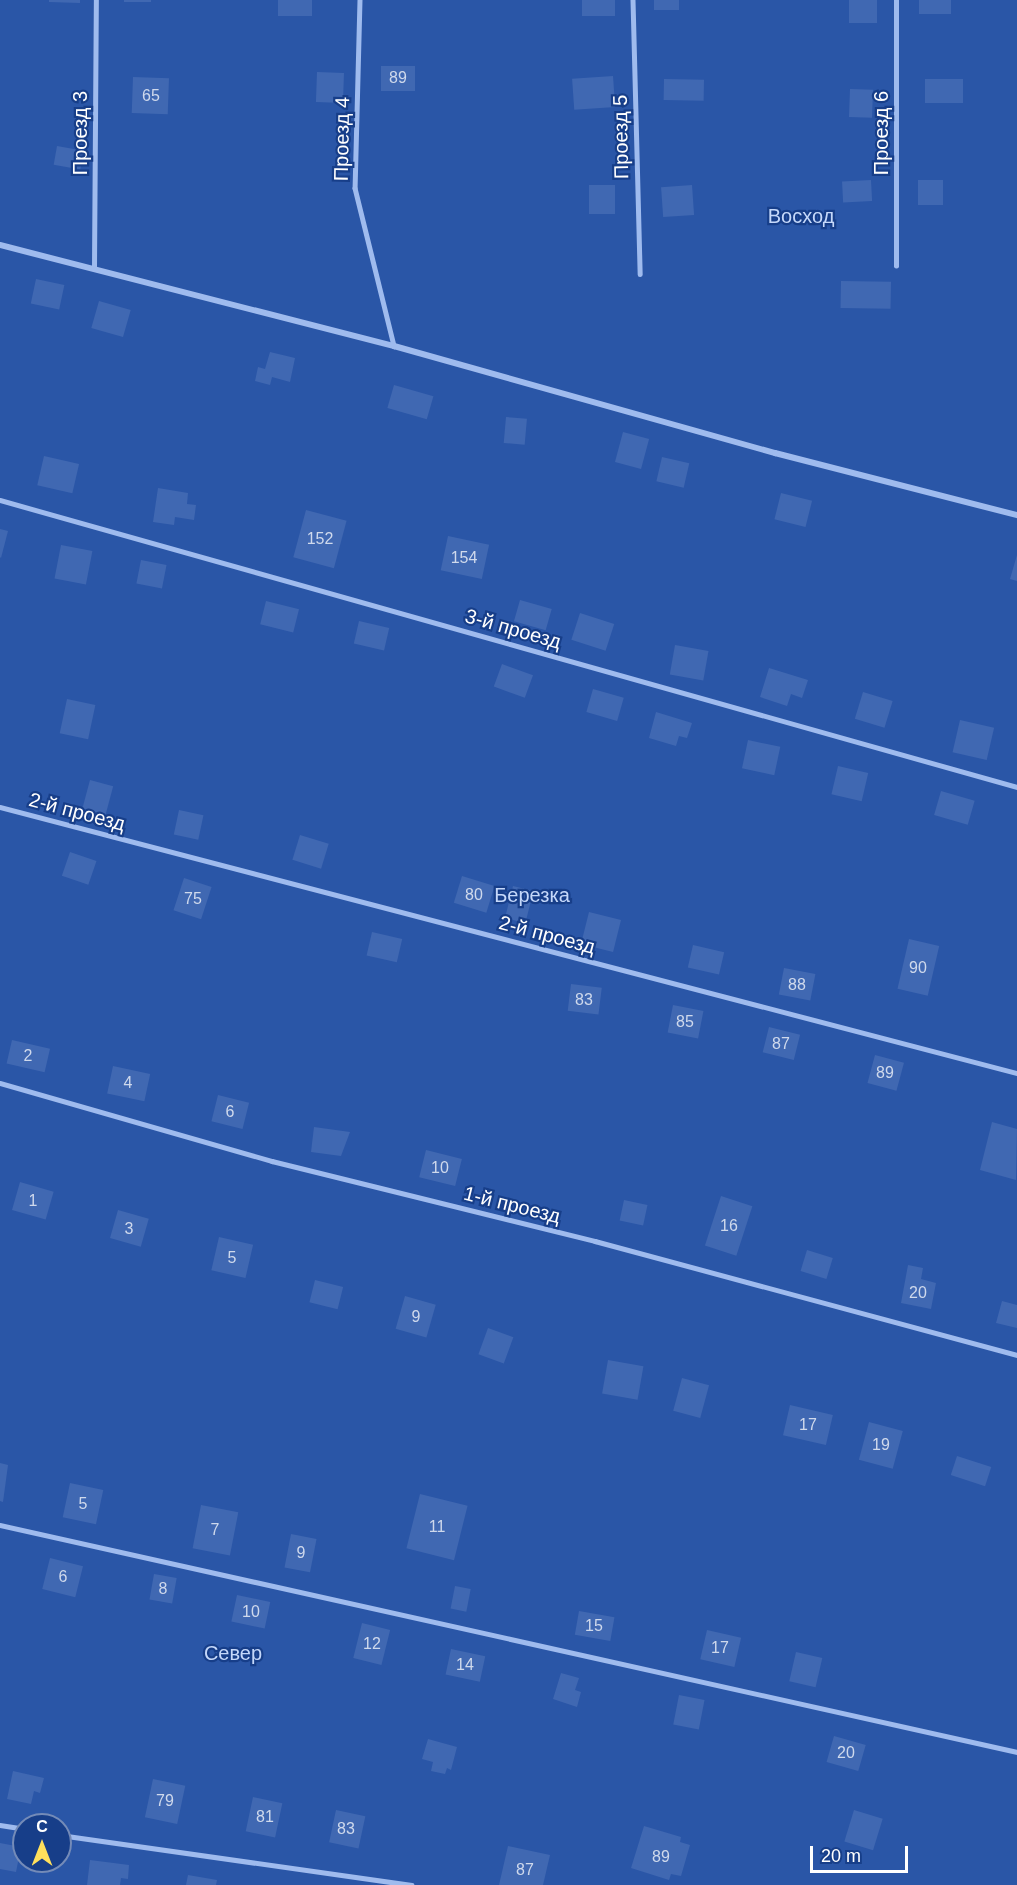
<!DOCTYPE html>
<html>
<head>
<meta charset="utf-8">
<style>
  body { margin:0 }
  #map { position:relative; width:1017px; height:1885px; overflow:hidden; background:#173e89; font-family:Arial,sans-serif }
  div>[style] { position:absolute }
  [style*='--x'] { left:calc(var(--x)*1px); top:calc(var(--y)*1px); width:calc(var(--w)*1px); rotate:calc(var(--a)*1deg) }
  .green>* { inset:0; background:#2a56a7 }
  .building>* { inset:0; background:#4068b2; transform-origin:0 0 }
  .lane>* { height:4.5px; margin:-2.25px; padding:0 2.25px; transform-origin:2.25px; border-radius:2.25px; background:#9fbbee }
  .street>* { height:6px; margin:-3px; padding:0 3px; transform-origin:3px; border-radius:3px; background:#9fbbee }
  span { translate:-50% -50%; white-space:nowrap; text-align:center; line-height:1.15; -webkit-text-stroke:4.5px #173e89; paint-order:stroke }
  .number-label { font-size:16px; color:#cfd9ec }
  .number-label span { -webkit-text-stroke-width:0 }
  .street-label { font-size:20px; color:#fff }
  .park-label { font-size:20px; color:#c5d8fa }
  .north { position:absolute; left:12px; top:1813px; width:60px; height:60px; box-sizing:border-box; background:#173e89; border:2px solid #748bb8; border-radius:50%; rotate:0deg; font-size:16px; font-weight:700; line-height:24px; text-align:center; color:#fff }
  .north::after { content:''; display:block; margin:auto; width:21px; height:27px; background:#ffe05c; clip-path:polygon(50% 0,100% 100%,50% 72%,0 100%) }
  .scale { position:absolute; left:810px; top:1846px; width:98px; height:27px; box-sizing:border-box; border:3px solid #fff; border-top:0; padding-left:8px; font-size:18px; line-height:21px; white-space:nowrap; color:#fff; -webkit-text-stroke:4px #173e89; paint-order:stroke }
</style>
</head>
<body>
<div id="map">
  <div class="green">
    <i style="clip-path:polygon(evenodd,0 0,1017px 0,1017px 1885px,0 1885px,0 0,24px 1825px,60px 1825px,60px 1861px,24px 1861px,24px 1825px)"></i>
  </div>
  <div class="building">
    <i style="clip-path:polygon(49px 0,80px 0,80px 3px,49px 2px)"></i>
    <i style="left:124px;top:0;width:27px;height:2px"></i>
    <i style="left:278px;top:0;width:34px;height:16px"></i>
    <i style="left:582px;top:0;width:33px;height:16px"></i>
    <i style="left:654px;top:0;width:25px;height:10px"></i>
    <i style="left:849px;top:0;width:28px;height:23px"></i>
    <i style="left:919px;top:0;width:32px;height:14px"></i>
    <i style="left:381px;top:66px;width:34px;height:25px"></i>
    <i style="left:317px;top:72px;width:27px;height:30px;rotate:2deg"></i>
    <i style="left:613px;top:76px;width:31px;height:41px;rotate:86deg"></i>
    <i style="left:133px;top:77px;width:36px;height:36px;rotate:2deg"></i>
    <i style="left:664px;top:79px;width:40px;height:21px;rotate:1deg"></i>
    <i style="left:925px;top:79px;width:38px;height:24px"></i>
    <i style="left:850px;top:89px;width:23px;height:28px;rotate:2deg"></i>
    <i style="left:57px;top:146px;width:27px;height:19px;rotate:10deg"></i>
    <i style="left:871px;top:180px;width:21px;height:29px;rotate:87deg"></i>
    <i style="left:918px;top:180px;width:25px;height:25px"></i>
    <i style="left:589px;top:185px;width:26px;height:29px"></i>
    <i style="left:692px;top:185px;width:30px;height:31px;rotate:86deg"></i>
    <i style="left:36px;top:279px;width:29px;height:25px;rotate:12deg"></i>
    <i style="left:841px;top:281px;width:50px;height:27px;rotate:1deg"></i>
    <i style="left:99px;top:301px;width:33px;height:28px;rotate:16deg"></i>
    <i style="clip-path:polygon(270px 352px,295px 358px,290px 382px,272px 377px,270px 385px,255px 381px,258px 367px,265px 369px)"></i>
    <i style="left:394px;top:385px;width:41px;height:24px;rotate:16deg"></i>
    <i style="left:506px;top:417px;width:21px;height:26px;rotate:5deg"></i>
    <i style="left:623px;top:432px;width:27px;height:31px;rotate:15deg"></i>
    <i style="left:44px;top:456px;width:36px;height:30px;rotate:13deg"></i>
    <i style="left:662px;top:457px;width:28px;height:25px;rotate:13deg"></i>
    <i style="clip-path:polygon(158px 488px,188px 493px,187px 504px,196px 505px,194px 520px,175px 517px,174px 525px,153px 522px)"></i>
    <i style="left:781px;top:493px;width:32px;height:27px;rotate:14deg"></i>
    <i style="left:306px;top:510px;width:42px;height:49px;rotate:15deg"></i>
    <i style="clip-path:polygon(0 529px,8px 531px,1px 558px,0 557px)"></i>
    <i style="left:448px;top:536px;width:42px;height:35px;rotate:12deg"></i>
    <i style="left:61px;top:545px;width:32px;height:34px;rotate:11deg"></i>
    <i style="clip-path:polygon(1017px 555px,1017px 581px,1010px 579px)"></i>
    <i style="left:141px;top:560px;width:26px;height:24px;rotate:11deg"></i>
    <i style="left:520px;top:600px;width:33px;height:22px;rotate:16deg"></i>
    <i style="left:266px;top:601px;width:34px;height:24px;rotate:14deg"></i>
    <i style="left:580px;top:613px;width:36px;height:28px;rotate:18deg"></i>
    <i style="left:359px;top:621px;width:31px;height:23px;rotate:13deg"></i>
    <i style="left:675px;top:645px;width:34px;height:30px;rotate:10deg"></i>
    <i style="left:502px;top:664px;width:33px;height:24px;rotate:20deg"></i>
    <i style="clip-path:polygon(769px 668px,808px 680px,802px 698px,791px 694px,787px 706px,760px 697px)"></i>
    <i style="left:593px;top:689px;width:32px;height:24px;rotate:16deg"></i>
    <i style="left:863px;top:692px;width:31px;height:28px;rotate:17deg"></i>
    <i style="left:67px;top:699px;width:29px;height:35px;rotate:12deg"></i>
    <i style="clip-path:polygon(656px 712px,692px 723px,687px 738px,679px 736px,676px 746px,649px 738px)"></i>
    <i style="left:960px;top:720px;width:35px;height:33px;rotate:13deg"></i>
    <i style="left:748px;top:740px;width:33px;height:29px;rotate:12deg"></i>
    <i style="left:838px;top:766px;width:31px;height:29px;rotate:13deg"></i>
    <i style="left:90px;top:780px;width:24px;height:31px;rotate:15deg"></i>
    <i style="left:941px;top:791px;width:35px;height:25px;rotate:16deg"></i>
    <i style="left:179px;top:810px;width:25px;height:25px;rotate:12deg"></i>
    <i style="left:300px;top:835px;width:30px;height:26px;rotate:17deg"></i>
    <i style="left:70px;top:852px;width:28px;height:25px;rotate:19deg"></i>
    <i style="left:462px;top:876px;width:34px;height:28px;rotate:17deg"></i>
    <i style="left:184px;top:878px;width:29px;height:34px;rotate:18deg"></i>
    <i style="left:513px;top:886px;width:21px;height:33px;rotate:14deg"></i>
    <i style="left:589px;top:912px;width:33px;height:33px;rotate:14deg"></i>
    <i style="left:372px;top:932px;width:31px;height:24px;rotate:13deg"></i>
    <i style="left:909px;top:939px;width:31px;height:51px;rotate:13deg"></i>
    <i style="left:693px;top:945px;width:32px;height:23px;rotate:13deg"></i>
    <i style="left:784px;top:968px;width:32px;height:27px;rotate:11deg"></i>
    <i style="left:571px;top:984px;width:31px;height:27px;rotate:7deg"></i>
    <i style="left:673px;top:1005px;width:31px;height:28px;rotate:11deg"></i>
    <i style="left:769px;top:1027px;width:32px;height:26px;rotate:14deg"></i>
    <i style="left:12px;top:1040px;width:39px;height:24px;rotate:13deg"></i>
    <i style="left:875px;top:1055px;width:30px;height:29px;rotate:15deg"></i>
    <i style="left:113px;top:1066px;width:38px;height:28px;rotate:12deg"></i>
    <i style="left:218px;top:1095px;width:32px;height:27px;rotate:14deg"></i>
    <i style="clip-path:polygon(992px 1122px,1017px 1129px,1016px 1180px,980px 1170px)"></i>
    <i style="clip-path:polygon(314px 1127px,350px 1132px,341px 1156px,311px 1152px)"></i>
    <i style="left:426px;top:1150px;width:37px;height:28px;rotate:14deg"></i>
    <i style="left:20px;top:1182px;width:35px;height:29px;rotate:16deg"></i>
    <i style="left:721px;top:1196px;width:33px;height:52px;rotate:18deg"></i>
    <i style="left:624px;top:1200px;width:24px;height:21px;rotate:12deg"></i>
    <i style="left:118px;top:1210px;width:32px;height:29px;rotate:16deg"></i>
    <i style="left:219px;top:1237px;width:35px;height:34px;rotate:13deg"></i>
    <i style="left:807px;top:1250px;width:27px;height:22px;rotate:17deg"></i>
    <i style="clip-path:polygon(908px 1265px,923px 1268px,921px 1279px,936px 1283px,931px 1309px,901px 1303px)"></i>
    <i style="left:315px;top:1280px;width:29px;height:23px;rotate:14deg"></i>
    <i style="left:405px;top:1296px;width:32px;height:34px;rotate:16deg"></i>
    <i style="clip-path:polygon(1002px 1301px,1017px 1305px,1017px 1328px,996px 1323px)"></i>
    <i style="left:488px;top:1328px;width:27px;height:28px;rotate:20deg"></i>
    <i style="left:608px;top:1360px;width:36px;height:34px;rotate:10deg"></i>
    <i style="left:682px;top:1378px;width:28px;height:34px;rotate:15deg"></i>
    <i style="left:790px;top:1405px;width:44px;height:31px;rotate:13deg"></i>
    <i style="left:869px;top:1422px;width:35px;height:39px;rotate:15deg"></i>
    <i style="left:957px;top:1456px;width:36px;height:20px;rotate:18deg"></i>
    <i style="clip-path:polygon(0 1463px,8px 1465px,3px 1502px,0 1501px)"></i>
    <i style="left:70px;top:1483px;width:34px;height:35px;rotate:12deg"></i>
    <i style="left:420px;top:1494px;width:49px;height:56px;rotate:14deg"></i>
    <i style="left:201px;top:1505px;width:38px;height:44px;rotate:11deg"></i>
    <i style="left:291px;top:1534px;width:26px;height:34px;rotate:11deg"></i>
    <i style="left:50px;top:1558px;width:34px;height:32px;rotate:14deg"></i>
    <i style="left:154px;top:1574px;width:23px;height:26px;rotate:10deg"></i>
    <i style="left:455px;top:1586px;width:16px;height:23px;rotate:11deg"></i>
    <i style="left:237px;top:1595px;width:34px;height:27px;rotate:12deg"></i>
    <i style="left:579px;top:1611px;width:36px;height:24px;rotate:10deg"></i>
    <i style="left:362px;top:1623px;width:29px;height:36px;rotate:14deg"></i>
    <i style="left:707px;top:1630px;width:35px;height:30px;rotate:13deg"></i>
    <i style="left:451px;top:1649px;width:35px;height:26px;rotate:12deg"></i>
    <i style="left:796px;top:1652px;width:27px;height:30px;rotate:13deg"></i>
    <i style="clip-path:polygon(561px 1673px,579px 1678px,575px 1690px,581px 1692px,577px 1707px,553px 1699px)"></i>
    <i style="left:679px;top:1695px;width:26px;height:30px;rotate:11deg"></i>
    <i style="left:834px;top:1736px;width:33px;height:27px;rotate:16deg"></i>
    <i style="clip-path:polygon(428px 1739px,457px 1747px,451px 1770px,447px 1768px,445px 1774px,431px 1771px,433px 1762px,422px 1759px)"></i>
    <i style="clip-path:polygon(13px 1771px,44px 1778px,40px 1793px,34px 1791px,31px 1804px,7px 1799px)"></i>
    <i style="left:153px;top:1779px;width:33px;height:39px;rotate:12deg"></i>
    <i style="left:253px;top:1797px;width:30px;height:35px;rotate:12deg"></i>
    <i style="left:336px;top:1810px;width:30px;height:33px;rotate:12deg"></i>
    <i style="left:854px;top:1810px;width:30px;height:33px;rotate:17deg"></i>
    <i style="clip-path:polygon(644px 1826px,681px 1837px,680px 1842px,690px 1845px,681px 1876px,671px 1874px,669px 1880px,631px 1868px)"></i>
    <i style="clip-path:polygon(0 1843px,21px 1847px,16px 1872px,0 1869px)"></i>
    <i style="clip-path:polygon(508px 1846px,550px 1855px,543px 1885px,499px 1885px)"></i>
    <i style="clip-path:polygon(90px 1860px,129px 1865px,128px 1879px,121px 1878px,120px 1885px,87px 1885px)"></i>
    <i style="clip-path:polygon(188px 1875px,217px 1880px,216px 1885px,186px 1885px)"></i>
  </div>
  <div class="lane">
    <i style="--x:360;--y:0;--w:188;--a:91.5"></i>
    <i style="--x:355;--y:188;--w:163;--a:76.1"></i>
    <i style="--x:633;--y:0;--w:274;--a:88.5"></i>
    <i style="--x:896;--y:266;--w:266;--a:-90"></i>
    <i style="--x:94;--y:267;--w:267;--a:-89.6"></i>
    <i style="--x:0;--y:500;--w:1057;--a:15.76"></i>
    <i style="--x:0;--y:807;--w:1051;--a:14.66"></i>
    <i style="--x:0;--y:1083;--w:283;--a:16"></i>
    <i style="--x:272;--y:1161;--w:333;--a:13.9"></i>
    <i style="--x:595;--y:1241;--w:437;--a:15.1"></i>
    <i style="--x:0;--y:1525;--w:1042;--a:12.58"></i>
    <i style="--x:0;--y:1825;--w:24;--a:9"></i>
    <i style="--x:60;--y:1835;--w:355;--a:8.1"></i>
  </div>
  <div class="street">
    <i style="--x:0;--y:245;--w:407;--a:14.4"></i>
    <i style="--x:394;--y:346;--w:396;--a:15.7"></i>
    <i style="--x:775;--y:453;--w:250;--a:14.4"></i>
  </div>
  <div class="number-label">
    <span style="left:398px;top:78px">89</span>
    <span style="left:151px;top:96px">65</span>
    <span style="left:320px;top:539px">152</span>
    <span style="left:464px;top:558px">154</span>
    <span style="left:474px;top:895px">80</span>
    <span style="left:193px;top:899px">75</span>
    <span style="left:918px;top:968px">90</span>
    <span style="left:797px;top:985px">88</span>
    <span style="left:584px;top:1000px">83</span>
    <span style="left:685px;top:1022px">85</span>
    <span style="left:781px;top:1044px">87</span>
    <span style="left:28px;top:1056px">2</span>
    <span style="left:885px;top:1073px">89</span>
    <span style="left:128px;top:1083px">4</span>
    <span style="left:230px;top:1112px">6</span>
    <span style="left:440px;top:1168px">10</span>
    <span style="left:33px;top:1201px">1</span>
    <span style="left:729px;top:1226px">16</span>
    <span style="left:129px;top:1229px">3</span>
    <span style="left:232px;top:1258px">5</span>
    <span style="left:918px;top:1293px">20</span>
    <span style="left:416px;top:1317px">9</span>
    <span style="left:808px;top:1425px">17</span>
    <span style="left:881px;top:1445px">19</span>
    <span style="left:83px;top:1504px">5</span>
    <span style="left:437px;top:1527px">11</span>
    <span style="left:215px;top:1530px">7</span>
    <span style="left:301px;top:1553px">9</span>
    <span style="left:63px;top:1577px">6</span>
    <span style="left:163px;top:1589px">8</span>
    <span style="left:251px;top:1612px">10</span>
    <span style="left:594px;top:1626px">15</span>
    <span style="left:372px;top:1644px">12</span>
    <span style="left:720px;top:1648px">17</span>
    <span style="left:465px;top:1665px">14</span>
    <span style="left:846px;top:1753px">20</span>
    <span style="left:165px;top:1801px">79</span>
    <span style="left:265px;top:1817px">81</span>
    <span style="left:346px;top:1829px">83</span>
    <span style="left:661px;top:1857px">89</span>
    <span style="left:525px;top:1870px">87</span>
  </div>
  <div class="street-label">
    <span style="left:80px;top:133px;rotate:-90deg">Проезд 3</span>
    <span style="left:881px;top:133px;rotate:-90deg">Проезд 6</span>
    <span style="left:621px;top:137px;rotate:-91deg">Проезд 5</span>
    <span style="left:342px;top:139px;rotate:-89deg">Проезд 4</span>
    <span style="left:513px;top:629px;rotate:16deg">3-й проезд</span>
    <span style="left:77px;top:812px;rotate:15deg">2-й проезд</span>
    <span style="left:547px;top:935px;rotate:15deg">2-й проезд</span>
    <span style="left:512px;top:1205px;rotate:14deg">1-й проезд</span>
  </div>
  <div class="park-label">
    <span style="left:801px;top:216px">Восход</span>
    <span style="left:532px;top:895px">Березка</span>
    <span style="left:233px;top:1653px">Север</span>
  </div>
  <div class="north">С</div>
  <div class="scale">20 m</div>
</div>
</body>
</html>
